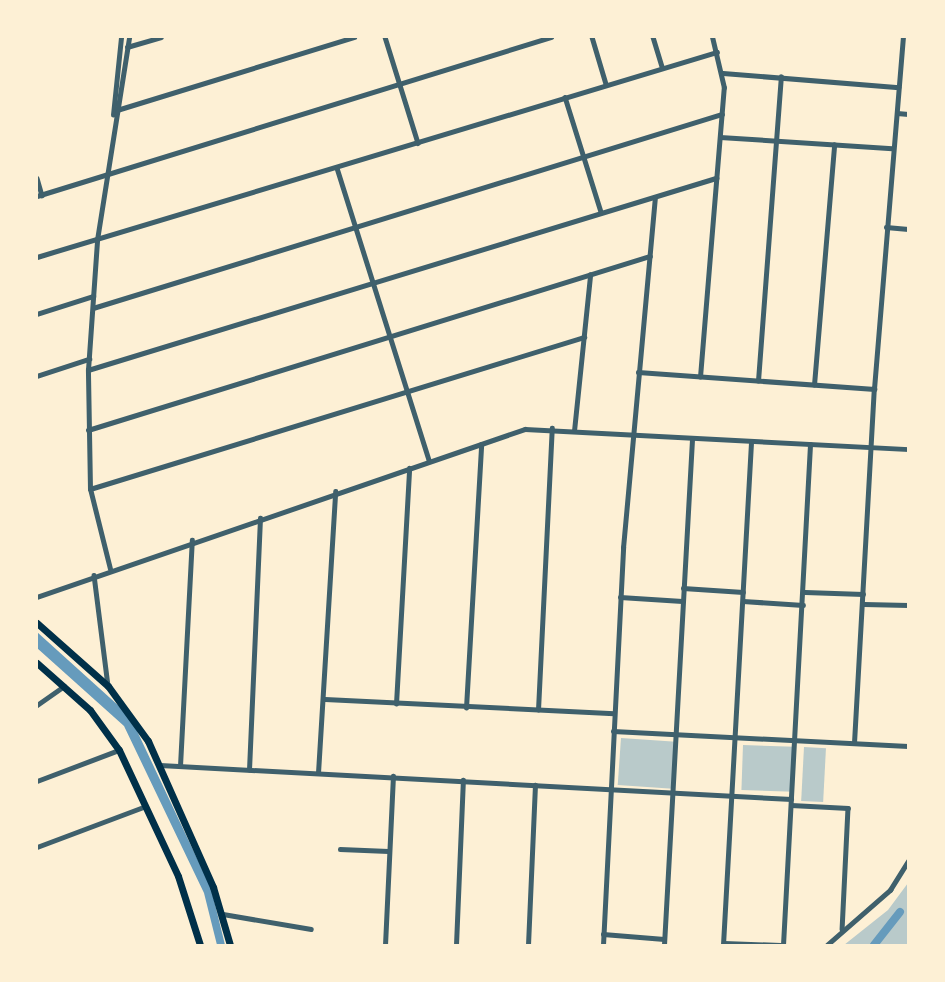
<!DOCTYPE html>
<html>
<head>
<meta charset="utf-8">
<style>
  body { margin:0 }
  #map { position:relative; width:945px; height:982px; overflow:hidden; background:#fdf0d5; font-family:"Alegreya Sans",sans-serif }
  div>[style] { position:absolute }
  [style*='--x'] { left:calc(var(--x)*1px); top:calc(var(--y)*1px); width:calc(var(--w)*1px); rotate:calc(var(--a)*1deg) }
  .green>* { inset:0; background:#b9caca; transform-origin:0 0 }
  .water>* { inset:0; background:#669bbc }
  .canal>* { height:8px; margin:-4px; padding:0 4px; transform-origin:4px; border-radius:4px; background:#669bbc }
  .minor>* { height:4.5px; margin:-2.25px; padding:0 2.25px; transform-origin:2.25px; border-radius:2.25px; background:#3f606c }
  .primary>* { height:7px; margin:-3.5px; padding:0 3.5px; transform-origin:3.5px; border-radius:3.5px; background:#003049 }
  span { translate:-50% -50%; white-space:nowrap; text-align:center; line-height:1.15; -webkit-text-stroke:6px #fdf0d5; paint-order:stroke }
  .frame { position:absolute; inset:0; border:38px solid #fdf0d5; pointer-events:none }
</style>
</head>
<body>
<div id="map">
  <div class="green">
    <i style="left:621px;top:738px;width:55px;height:47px;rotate:4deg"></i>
    <i style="left:743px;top:745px;width:52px;height:45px;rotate:2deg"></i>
    <i style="left:804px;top:747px;width:22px;height:54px;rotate:3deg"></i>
    <i style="clip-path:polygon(908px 883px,908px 945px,844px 945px,888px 910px)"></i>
  </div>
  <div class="water">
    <i style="clip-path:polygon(37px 632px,130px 716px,211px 888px,225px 945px,217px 945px,204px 893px,124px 726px,37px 648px)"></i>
  </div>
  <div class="canal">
    <i style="--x:874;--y:945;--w:42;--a:-51.8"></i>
  </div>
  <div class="minor">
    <i style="--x:385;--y:37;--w:111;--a:72.7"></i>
    <i style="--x:592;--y:37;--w:49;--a:73.4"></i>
    <i style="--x:653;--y:37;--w:31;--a:73"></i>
    <i style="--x:127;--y:47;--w:35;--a:-16"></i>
    <i style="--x:723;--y:73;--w:176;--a:4.6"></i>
    <i style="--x:565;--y:97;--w:121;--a:72.6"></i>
    <i style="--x:117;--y:110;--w:248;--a:-17.1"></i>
    <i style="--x:897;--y:113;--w:11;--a:5"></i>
    <i style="--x:113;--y:115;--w:78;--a:-84.1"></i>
    <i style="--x:720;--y:137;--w:172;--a:3.7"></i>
    <i style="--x:337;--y:168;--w:306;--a:72.5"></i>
    <i style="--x:37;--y:178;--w:18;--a:74"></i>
    <i style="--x:37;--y:196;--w:538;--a:-17.19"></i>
    <i style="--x:886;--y:227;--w:22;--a:5"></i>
    <i style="--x:37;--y:257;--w:710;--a:-16.78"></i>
    <i style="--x:93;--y:308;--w:658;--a:-17.14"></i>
    <i style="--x:37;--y:314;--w:59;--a:-17.8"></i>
    <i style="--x:88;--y:370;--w:657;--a:-17"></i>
    <i style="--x:638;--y:372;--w:237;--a:4.1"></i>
    <i style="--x:37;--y:376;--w:55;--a:-18.1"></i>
    <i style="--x:700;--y:377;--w:290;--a:-85.3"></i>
    <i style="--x:724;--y:88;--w:52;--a:-103.2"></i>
    <i style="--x:758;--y:381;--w:305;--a:-85.7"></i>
    <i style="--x:814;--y:385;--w:241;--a:-85.2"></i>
    <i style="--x:88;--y:430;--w:588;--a:-17.2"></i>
    <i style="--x:574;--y:431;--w:157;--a:-84.1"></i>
    <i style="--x:90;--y:489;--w:517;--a:-17.1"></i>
    <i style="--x:110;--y:569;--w:82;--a:-104"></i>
    <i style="--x:90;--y:489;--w:119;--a:-91"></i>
    <i style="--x:88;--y:370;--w:130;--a:-86"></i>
    <i style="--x:97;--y:240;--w:206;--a:-81"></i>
    <i style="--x:94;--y:575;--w:112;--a:82.8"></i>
    <i style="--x:683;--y:588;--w:60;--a:3.8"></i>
    <i style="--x:805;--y:592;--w:58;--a:2"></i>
    <i style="--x:37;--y:597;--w:516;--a:-19"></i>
    <i style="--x:525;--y:429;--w:384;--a:3"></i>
    <i style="--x:620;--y:597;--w:62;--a:3.7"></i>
    <i style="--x:743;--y:601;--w:60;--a:3.8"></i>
    <i style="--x:864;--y:604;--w:44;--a:1.3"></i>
    <i style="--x:325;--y:699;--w:289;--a:2.8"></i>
    <i style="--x:396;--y:704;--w:236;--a:-86.8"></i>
    <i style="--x:37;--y:705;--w:33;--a:-35"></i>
    <i style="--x:466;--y:708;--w:264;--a:-86.7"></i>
    <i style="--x:538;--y:710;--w:282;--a:-87.2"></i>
    <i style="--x:613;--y:731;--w:295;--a:2.9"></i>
    <i style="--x:854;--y:743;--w:355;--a:-86.8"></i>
    <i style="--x:874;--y:389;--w:353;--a:-85.3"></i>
    <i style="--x:160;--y:765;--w:632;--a:3.08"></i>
    <i style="--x:180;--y:766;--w:226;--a:-87"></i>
    <i style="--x:249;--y:770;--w:252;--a:-87.5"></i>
    <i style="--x:318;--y:773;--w:282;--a:-86.5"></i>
    <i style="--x:37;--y:781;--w:88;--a:-20.7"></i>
    <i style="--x:791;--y:805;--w:57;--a:3"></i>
    <i style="--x:848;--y:808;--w:121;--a:92.8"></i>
    <i style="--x:37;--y:847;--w:116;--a:-20.6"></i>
    <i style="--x:340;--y:849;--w:48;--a:2.4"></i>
    <i style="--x:223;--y:914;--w:89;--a:9.7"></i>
    <i style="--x:603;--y:934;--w:61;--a:4.7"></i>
    <i style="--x:724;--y:943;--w:56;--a:2"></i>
    <i style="--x:385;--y:945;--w:169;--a:-87.3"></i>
    <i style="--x:456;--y:945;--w:165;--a:-87.6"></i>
    <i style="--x:528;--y:945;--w:160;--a:-87.5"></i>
    <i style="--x:603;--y:945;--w:398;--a:-87.1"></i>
    <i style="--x:623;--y:548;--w:352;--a:-84.8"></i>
    <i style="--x:664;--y:945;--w:506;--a:-86.83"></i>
    <i style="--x:723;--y:945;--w:504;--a:-86.81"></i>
    <i style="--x:783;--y:945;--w:501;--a:-86.91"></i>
    <i style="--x:827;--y:945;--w:84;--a:-41.1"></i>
    <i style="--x:890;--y:890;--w:34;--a:-58"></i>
  </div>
  <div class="primary">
    <i style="--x:37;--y:623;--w:95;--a:41.6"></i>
    <i style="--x:108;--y:686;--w:68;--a:54"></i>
    <i style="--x:148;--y:741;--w:160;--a:66"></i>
    <i style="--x:213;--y:887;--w:60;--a:73.7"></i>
    <i style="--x:37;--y:663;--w:71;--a:41.6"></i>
    <i style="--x:90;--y:710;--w:49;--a:54.1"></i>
    <i style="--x:119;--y:750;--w:139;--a:64.9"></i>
    <i style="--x:178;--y:876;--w:72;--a:72.3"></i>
  </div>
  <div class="frame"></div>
</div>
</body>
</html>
